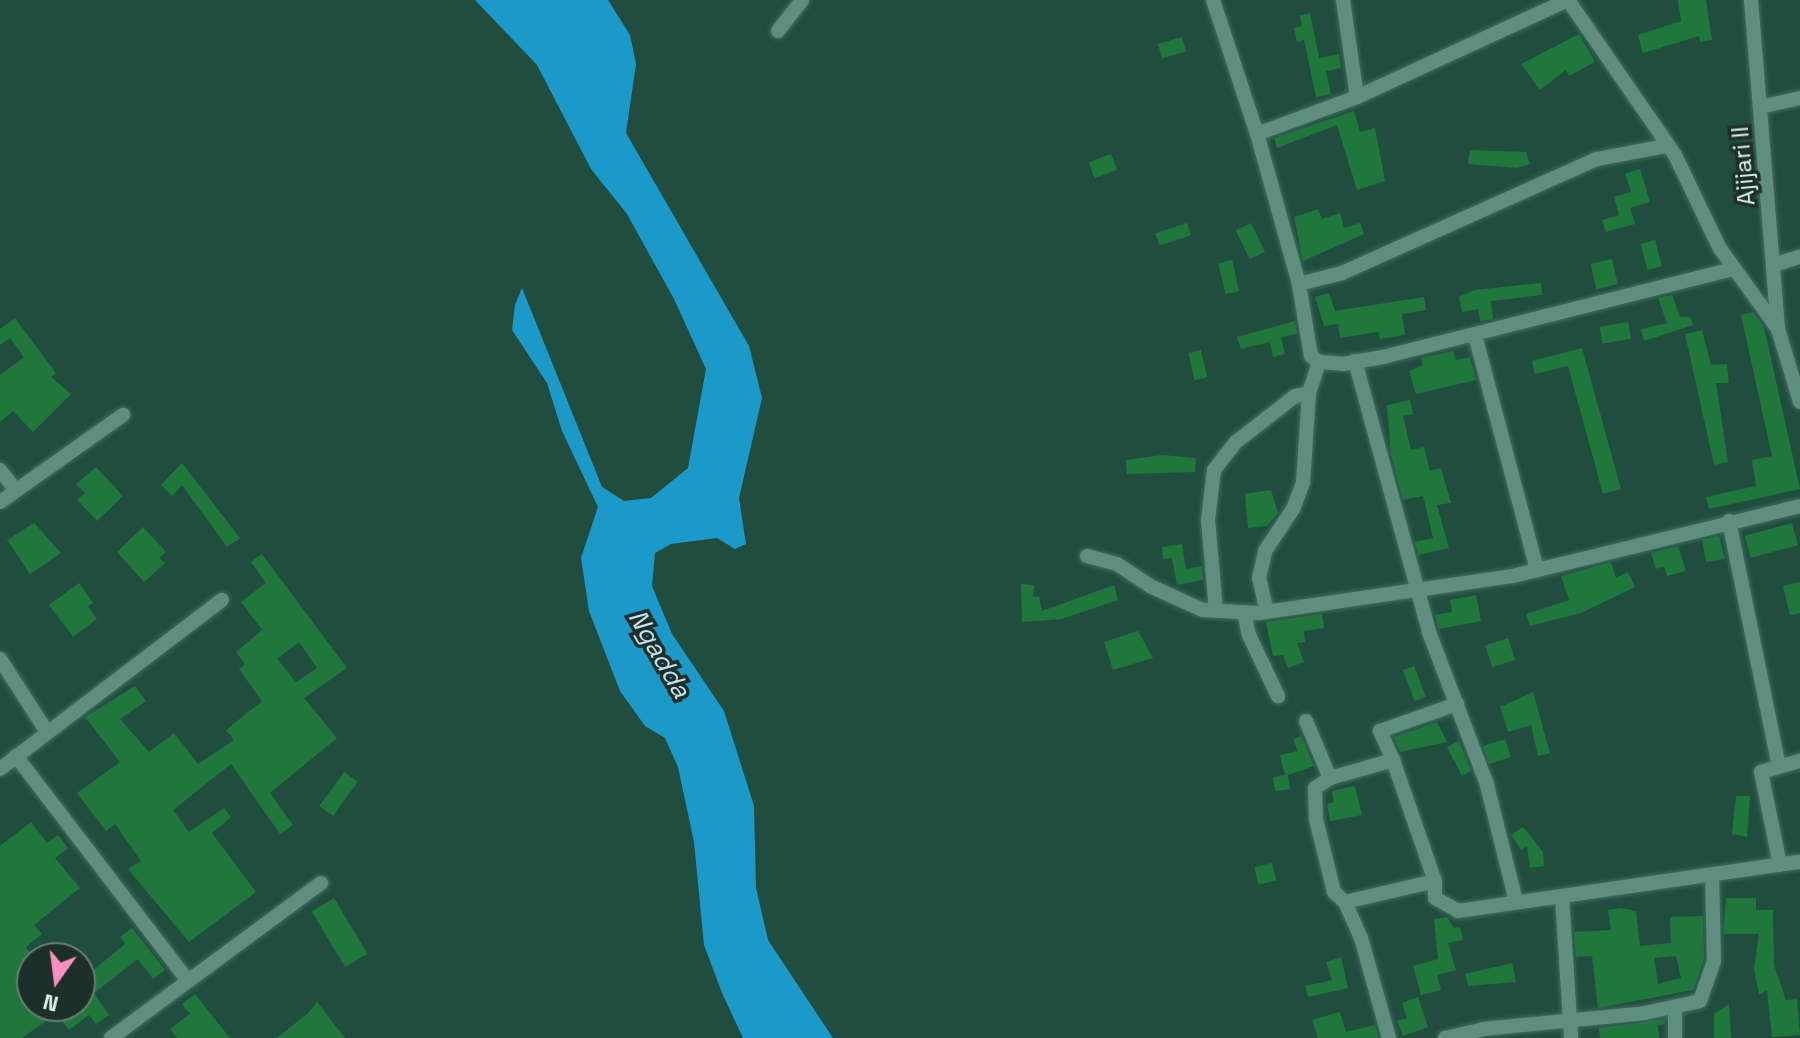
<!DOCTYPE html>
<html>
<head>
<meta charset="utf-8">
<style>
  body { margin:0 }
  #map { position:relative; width:1800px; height:1038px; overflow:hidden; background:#214d3f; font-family:"Space Grotesk",sans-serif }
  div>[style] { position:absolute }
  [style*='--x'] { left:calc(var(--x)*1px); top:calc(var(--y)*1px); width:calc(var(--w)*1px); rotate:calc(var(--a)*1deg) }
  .water>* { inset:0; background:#1b9ac9 }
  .building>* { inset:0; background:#20773c; transform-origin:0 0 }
  .roads { filter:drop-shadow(0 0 2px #426c60) drop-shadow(0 0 2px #426c60) }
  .minor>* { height:14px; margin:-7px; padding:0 7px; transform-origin:7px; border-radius:7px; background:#608e7e }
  span { translate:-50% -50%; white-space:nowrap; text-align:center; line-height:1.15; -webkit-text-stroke:7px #1c2f28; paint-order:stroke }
  .street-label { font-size:24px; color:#daf2e8 }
  .water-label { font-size:26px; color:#c5e2f0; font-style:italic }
  .north { position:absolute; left:16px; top:942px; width:80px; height:80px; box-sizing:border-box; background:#1c2f28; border:2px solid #687d75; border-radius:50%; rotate:194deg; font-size:22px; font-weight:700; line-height:32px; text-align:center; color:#daf2e8 }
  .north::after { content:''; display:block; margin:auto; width:28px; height:36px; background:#fb8fc4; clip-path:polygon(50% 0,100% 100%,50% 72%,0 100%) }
</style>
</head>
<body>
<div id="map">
  <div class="water">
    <i style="clip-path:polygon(475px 0,608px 0,630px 35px,636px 64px,626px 133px,749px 346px,762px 398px,739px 498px,746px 544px,735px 549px,717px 538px,671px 544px,655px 553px,652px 586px,672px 634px,724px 711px,754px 806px,756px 888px,768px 940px,833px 1038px,743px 1038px,722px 993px,704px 945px,694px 842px,678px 767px,665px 738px,645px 726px,620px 691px,589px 611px,581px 558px,598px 507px,562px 431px,547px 383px,512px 330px,515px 305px,522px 288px,602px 487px,624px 501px,651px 498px,688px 468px,706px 369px,674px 299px,627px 214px,591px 169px,537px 65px)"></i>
  </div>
  <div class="building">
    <i style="clip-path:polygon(1678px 0,1706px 0,1712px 40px,1700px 42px,1699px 36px,1643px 53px,1638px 35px,1681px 21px)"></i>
    <i style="clip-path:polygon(1310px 13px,1319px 58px,1339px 54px,1341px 68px,1326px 71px,1331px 94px,1316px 97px,1304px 40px,1297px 42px,1294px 28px,1302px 26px,1300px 15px)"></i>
    <i style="clip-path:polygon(1579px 34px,1595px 62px,1569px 76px,1566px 70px,1540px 90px,1521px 64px)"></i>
    <i style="left:1182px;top:37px;width:15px;height:25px;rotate:74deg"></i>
    <i style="clip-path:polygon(1354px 111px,1360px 132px,1375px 128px,1385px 181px,1357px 190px,1337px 125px,1277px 148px,1274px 138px)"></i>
    <i style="clip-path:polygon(1470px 150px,1526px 152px,1530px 164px,1517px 168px,1468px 164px)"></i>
    <i style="left:1111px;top:154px;width:17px;height:24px;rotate:69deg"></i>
    <i style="clip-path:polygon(1640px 169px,1650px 202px,1630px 208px,1635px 224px,1606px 232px,1602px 220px,1619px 215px,1614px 197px,1631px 192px,1625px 174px)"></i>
    <i style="clip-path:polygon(1318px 209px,1322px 219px,1340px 213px,1344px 228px,1360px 223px,1364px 234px,1303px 261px,1294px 217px)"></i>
    <i style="left:1187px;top:223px;width:13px;height:33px;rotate:72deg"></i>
    <i style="left:1251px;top:223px;width:32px;height:17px;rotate:64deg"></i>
    <i style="left:1655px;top:240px;width:27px;height:15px;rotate:75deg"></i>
    <i style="left:1612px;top:259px;width:26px;height:22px;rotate:77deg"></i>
    <i style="left:1232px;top:260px;width:32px;height:14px;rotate:77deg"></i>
    <i style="clip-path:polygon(1541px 283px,1542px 295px,1491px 301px,1493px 319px,1480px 321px,1478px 309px,1462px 312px,1459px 297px,1475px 290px)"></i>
    <i style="clip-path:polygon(1329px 293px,1335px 311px,1424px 297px,1426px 310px,1402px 314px,1405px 335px,1380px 339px,1378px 332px,1340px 338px,1338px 324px,1324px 326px,1315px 297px)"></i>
    <i style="clip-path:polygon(1672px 295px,1680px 317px,1690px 317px,1693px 325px,1644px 341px,1641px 329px,1667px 323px,1658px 298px)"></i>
    <i style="clip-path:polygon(1753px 312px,1764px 327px,1800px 489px,1709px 509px,1706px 497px,1756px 486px,1752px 460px,1772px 456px,1741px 315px)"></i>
    <i style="clip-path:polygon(15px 318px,56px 373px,51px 377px,71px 394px,33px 432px,13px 411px,0 422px,0 375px,24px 357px,10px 338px,0 345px,0 329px)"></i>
    <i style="clip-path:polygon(1295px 321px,1297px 334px,1281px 337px,1285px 354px,1273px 357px,1270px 342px,1241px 349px,1237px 337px)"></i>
    <i style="left:1628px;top:322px;width:17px;height:29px;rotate:80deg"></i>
    <i style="clip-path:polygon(1702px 330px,1711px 365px,1727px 364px,1729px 383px,1716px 383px,1728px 462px,1714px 465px,1685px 334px)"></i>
    <i style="clip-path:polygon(1582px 348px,1621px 489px,1603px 494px,1568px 366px,1535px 374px,1532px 361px)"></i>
    <i style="left:1201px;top:350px;width:28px;height:13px;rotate:77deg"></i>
    <i style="clip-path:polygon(1453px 351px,1456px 360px,1470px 357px,1476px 380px,1416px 394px,1409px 371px,1423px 365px,1421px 358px)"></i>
    <i style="clip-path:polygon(1410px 400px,1413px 414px,1403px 416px,1411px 450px,1424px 447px,1430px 471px,1441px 468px,1451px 503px,1437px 505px,1449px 548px,1418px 555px,1415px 542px,1433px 538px,1423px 496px,1403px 500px,1391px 454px,1387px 405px)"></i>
    <i style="clip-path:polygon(1162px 455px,1196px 458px,1195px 472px,1127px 474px,1126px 460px)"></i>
    <i style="clip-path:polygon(182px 463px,240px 538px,227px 547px,182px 485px,172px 496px,161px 485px)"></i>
    <i style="clip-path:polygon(96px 467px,123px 496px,97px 521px,77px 500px,85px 493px,76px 484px)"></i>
    <i style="clip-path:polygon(1271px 490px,1278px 513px,1267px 526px,1248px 528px,1245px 494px)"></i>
    <i style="clip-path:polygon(34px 523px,61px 553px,30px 574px,7px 540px)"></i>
    <i style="left:1792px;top:523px;width:23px;height:49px;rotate:75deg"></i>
    <i style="clip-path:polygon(143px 527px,166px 552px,159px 558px,165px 563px,144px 582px,117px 552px)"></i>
    <i style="clip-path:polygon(1719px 536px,1725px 559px,1706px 562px,1702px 540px)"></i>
    <i style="clip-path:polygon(1182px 544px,1186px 569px,1202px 566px,1203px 580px,1177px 585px,1172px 558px,1163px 559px,1162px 547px)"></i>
    <i style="clip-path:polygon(1678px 546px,1686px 571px,1667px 576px,1664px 566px,1656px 569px,1651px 553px)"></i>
    <i style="clip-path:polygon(evenodd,262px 554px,347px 668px,304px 698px,337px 738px,270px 793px,293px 825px,280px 834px,231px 764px,173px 810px,189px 832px,224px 808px,231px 817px,212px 833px,256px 892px,189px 942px,128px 869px,141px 861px,115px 824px,106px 831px,77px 793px,120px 762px,85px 717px,135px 686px,146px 701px,120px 719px,149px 752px,174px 733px,198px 764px,234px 740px,226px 730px,262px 701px,239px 669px,245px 664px,236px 652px,262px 630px,241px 602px,266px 583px,251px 562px,262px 554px,299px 642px,317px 668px,296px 682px,277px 659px,299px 642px)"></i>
    <i style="clip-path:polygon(1611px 562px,1616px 578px,1628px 572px,1635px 587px,1581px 613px,1530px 626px,1526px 614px,1569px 600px,1561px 576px)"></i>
    <i style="clip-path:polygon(1800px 582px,1800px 613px,1790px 615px,1783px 586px)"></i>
    <i style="clip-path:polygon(79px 583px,93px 603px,88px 606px,97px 619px,73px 637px,49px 605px)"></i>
    <i style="clip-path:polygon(1021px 584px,1034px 585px,1033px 597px,1039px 596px,1042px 611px,1114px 585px,1118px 600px,1062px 619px,1022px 622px)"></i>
    <i style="clip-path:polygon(1476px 595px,1481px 621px,1439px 629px,1435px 615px,1452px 612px,1450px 600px)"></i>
    <i style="clip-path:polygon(1322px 614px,1324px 628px,1304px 631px,1305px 642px,1297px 643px,1304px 662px,1288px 668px,1283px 655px,1273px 656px,1266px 622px)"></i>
    <i style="clip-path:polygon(1138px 631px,1153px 658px,1113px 670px,1104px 642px)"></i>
    <i style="left:1508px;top:638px;width:23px;height:24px;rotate:72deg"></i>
    <i style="left:1414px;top:666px;width:33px;height:12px;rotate:69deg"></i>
    <i style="clip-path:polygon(1533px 692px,1550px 753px,1538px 756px,1531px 725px,1508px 732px,1500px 707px)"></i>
    <i style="clip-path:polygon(1437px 722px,1447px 742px,1400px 752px,1394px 737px)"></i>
    <i style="clip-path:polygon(1301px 736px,1314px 766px,1288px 775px,1290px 789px,1275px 791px,1273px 777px,1285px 775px,1280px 755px,1298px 751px,1293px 739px)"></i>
    <i style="left:1505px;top:739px;width:19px;height:23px;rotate:72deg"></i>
    <i style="clip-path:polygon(1459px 741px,1471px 771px,1462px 776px,1447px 747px)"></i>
    <i style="left:344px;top:772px;width:17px;height:42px;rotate:36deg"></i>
    <i style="clip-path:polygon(1355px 786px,1362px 815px,1330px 821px,1327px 804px,1334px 802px,1332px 791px)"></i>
    <i style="clip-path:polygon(1736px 796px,1750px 796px,1747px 837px,1732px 834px)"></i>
    <i style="clip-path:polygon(31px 822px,47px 843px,58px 835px,68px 848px,55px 858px,80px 888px,34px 925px,42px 934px,26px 947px,32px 955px,32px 1006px,80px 1006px,80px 981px,125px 944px,120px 937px,132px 928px,165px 970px,153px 979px,138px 959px,94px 993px,109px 1015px,96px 1024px,89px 1015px,69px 1030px,56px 1014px,22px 1038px,0 1038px,0 846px)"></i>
    <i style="clip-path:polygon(1523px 827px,1543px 852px,1544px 866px,1530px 868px,1527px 846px,1521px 850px,1511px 835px)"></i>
    <i style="left:1272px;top:863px;width:18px;height:18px;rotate:77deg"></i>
    <i style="left:334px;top:898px;width:65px;height:26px;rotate:59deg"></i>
    <i style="clip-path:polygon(1726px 898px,1756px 898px,1756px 910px,1773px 910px,1774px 965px,1786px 1000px,1797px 999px,1800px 1035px,1772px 1037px,1767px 990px,1759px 995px,1754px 969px,1759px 934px,1723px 934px)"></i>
    <i style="clip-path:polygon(evenodd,1621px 908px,1636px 911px,1640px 946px,1671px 943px,1670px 917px,1703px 916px,1704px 959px,1693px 990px,1598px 1008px,1592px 956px,1576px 957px,1574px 932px,1611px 930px,1608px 910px,1621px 908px,1676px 956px,1681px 978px,1658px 984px,1654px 958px,1676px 956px)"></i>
    <i style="clip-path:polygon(1447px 917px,1454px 928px,1460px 927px,1463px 940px,1448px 943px,1456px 970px,1437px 975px,1441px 990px,1421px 995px,1413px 966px,1438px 959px,1434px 919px)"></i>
    <i style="clip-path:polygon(1341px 957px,1348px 988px,1308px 997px,1305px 986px,1332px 980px,1326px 962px)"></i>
    <i style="clip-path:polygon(1512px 963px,1516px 982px,1468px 986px,1465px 974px)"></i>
    <i style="clip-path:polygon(195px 994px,230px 1038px,177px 1038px,170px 1029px,190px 1014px,182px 1004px)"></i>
    <i style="clip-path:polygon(1418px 997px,1428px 1027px,1403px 1036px,1397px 1021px,1407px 1018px,1402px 1003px)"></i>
    <i style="clip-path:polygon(317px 1002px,345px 1038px,277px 1038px,308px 1013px)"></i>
    <i style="clip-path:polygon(1729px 1004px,1731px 1038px,1714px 1038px,1714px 1014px)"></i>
    <i style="clip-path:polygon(1340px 1012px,1346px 1032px,1375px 1025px,1379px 1038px,1318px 1038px,1312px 1020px)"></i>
    <i style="clip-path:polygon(1665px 1019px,1665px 1024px,1658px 1025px,1659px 1038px,1600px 1038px,1599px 1028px)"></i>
  </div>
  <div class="roads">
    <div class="minor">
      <i style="--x:1213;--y:0;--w:141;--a:71.8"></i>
      <i style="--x:1343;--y:0;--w:98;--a:81.8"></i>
      <i style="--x:1751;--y:0;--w:330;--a:85.3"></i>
      <i style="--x:1778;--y:329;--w:76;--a:73.2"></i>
      <i style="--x:778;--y:31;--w:39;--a:-52"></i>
      <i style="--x:1760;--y:107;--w:41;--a:-12.7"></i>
      <i style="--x:1773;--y:265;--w:28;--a:-17"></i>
      <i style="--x:1733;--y:269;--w:361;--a:165.9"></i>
      <i style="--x:1383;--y:357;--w:40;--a:170"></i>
      <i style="--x:1344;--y:364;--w:25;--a:-175"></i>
      <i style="--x:1319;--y:362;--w:10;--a:-143"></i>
      <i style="--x:1311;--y:356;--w:73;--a:-99.5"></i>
      <i style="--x:1299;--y:284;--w:156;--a:-105.6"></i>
      <i style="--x:1257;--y:134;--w:107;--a:-20.3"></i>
      <i style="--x:1357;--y:97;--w:232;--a:-24.7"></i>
      <i style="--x:1568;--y:0;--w:188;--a:55.4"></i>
      <i style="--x:1675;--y:155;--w:102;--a:64.4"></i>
      <i style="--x:1719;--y:247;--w:101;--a:54.3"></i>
      <i style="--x:1299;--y:284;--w:44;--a:-14.3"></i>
      <i style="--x:1342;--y:273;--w:279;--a:-24.1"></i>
      <i style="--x:1597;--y:159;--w:70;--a:-10.7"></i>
      <i style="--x:1475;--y:335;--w:242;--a:75.2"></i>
      <i style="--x:1355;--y:361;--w:281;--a:74.7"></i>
      <i style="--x:1429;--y:632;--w:164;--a:69.2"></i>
      <i style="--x:1487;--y:785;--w:120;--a:76"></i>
      <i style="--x:0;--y:470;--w:24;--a:52"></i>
      <i style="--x:0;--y:502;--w:151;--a:-35.3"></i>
      <i style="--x:1729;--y:521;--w:250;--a:78.5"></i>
      <i style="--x:1087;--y:556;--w:31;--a:15"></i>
      <i style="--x:1117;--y:564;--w:42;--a:33.3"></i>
      <i style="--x:1152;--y:587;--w:56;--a:24.3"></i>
      <i style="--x:1203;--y:610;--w:56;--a:3.1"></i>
      <i style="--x:1259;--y:613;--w:257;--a:-8.3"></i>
      <i style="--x:1513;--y:576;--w:295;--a:-13.7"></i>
      <i style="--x:1216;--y:611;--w:91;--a:-95"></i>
      <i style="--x:1208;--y:520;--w:50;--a:-83.2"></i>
      <i style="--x:1214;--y:470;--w:36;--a:-52"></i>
      <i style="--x:1236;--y:442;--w:75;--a:-37.9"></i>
      <i style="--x:1295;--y:396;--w:14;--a:-12"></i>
      <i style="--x:1244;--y:612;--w:24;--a:78"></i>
      <i style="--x:1249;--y:635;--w:68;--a:64.6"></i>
      <i style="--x:1267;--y:612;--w:35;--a:-103"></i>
      <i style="--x:1259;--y:578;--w:28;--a:-77"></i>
      <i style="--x:1265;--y:551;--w:50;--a:-56.3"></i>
      <i style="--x:1293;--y:509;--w:28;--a:-69"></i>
      <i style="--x:1303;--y:483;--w:90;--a:-86.2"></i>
      <i style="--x:1309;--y:393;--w:33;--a:-72"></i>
      <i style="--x:0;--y:659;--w:87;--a:57.2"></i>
      <i style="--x:1306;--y:721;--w:62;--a:67.2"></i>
      <i style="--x:16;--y:756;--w:283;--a:52.6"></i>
      <i style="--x:1393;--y:760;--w:32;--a:-114"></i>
      <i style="--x:1380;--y:731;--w:82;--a:-19.3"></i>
      <i style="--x:0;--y:769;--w:279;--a:-37.3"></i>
      <i style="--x:1780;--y:865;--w:95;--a:-101.5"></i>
      <i style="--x:1761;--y:772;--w:41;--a:-15.8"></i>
      <i style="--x:1562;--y:897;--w:141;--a:86.3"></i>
      <i style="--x:1345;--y:902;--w:92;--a:-13.1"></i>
      <i style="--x:111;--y:1038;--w:261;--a:-36.4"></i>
      <i style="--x:1389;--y:1038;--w:104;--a:-105.6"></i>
      <i style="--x:1361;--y:938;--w:39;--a:-114"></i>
      <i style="--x:1345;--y:902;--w:15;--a:-138"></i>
      <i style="--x:1334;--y:892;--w:75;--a:-103.9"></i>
      <i style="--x:1316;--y:819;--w:31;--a:-92"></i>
      <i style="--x:1315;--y:788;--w:18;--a:-34"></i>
      <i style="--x:1330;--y:778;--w:66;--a:-15.9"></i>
      <i style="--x:1393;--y:760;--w:128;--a:70.9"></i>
      <i style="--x:1435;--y:881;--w:17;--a:90"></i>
      <i style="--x:1435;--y:898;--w:26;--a:29"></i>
      <i style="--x:1458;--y:911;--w:345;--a:-8.2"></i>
      <i style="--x:1445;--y:1038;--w:39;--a:-13"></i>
      <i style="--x:1483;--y:1029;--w:163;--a:-5.6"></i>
      <i style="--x:1645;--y:1013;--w:56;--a:-12.3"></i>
      <i style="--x:1700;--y:1001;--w:42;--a:-70.7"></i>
      <i style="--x:1714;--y:961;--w:85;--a:-91.3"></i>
      <i style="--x:1675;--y:1038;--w:30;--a:-90"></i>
    </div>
  </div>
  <div class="street-label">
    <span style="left:1743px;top:166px;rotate:-95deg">Ajijari II</span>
  </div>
  <div class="water-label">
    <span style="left:659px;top:654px;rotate:60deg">Ngadda</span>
  </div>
  <div class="north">N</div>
</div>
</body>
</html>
